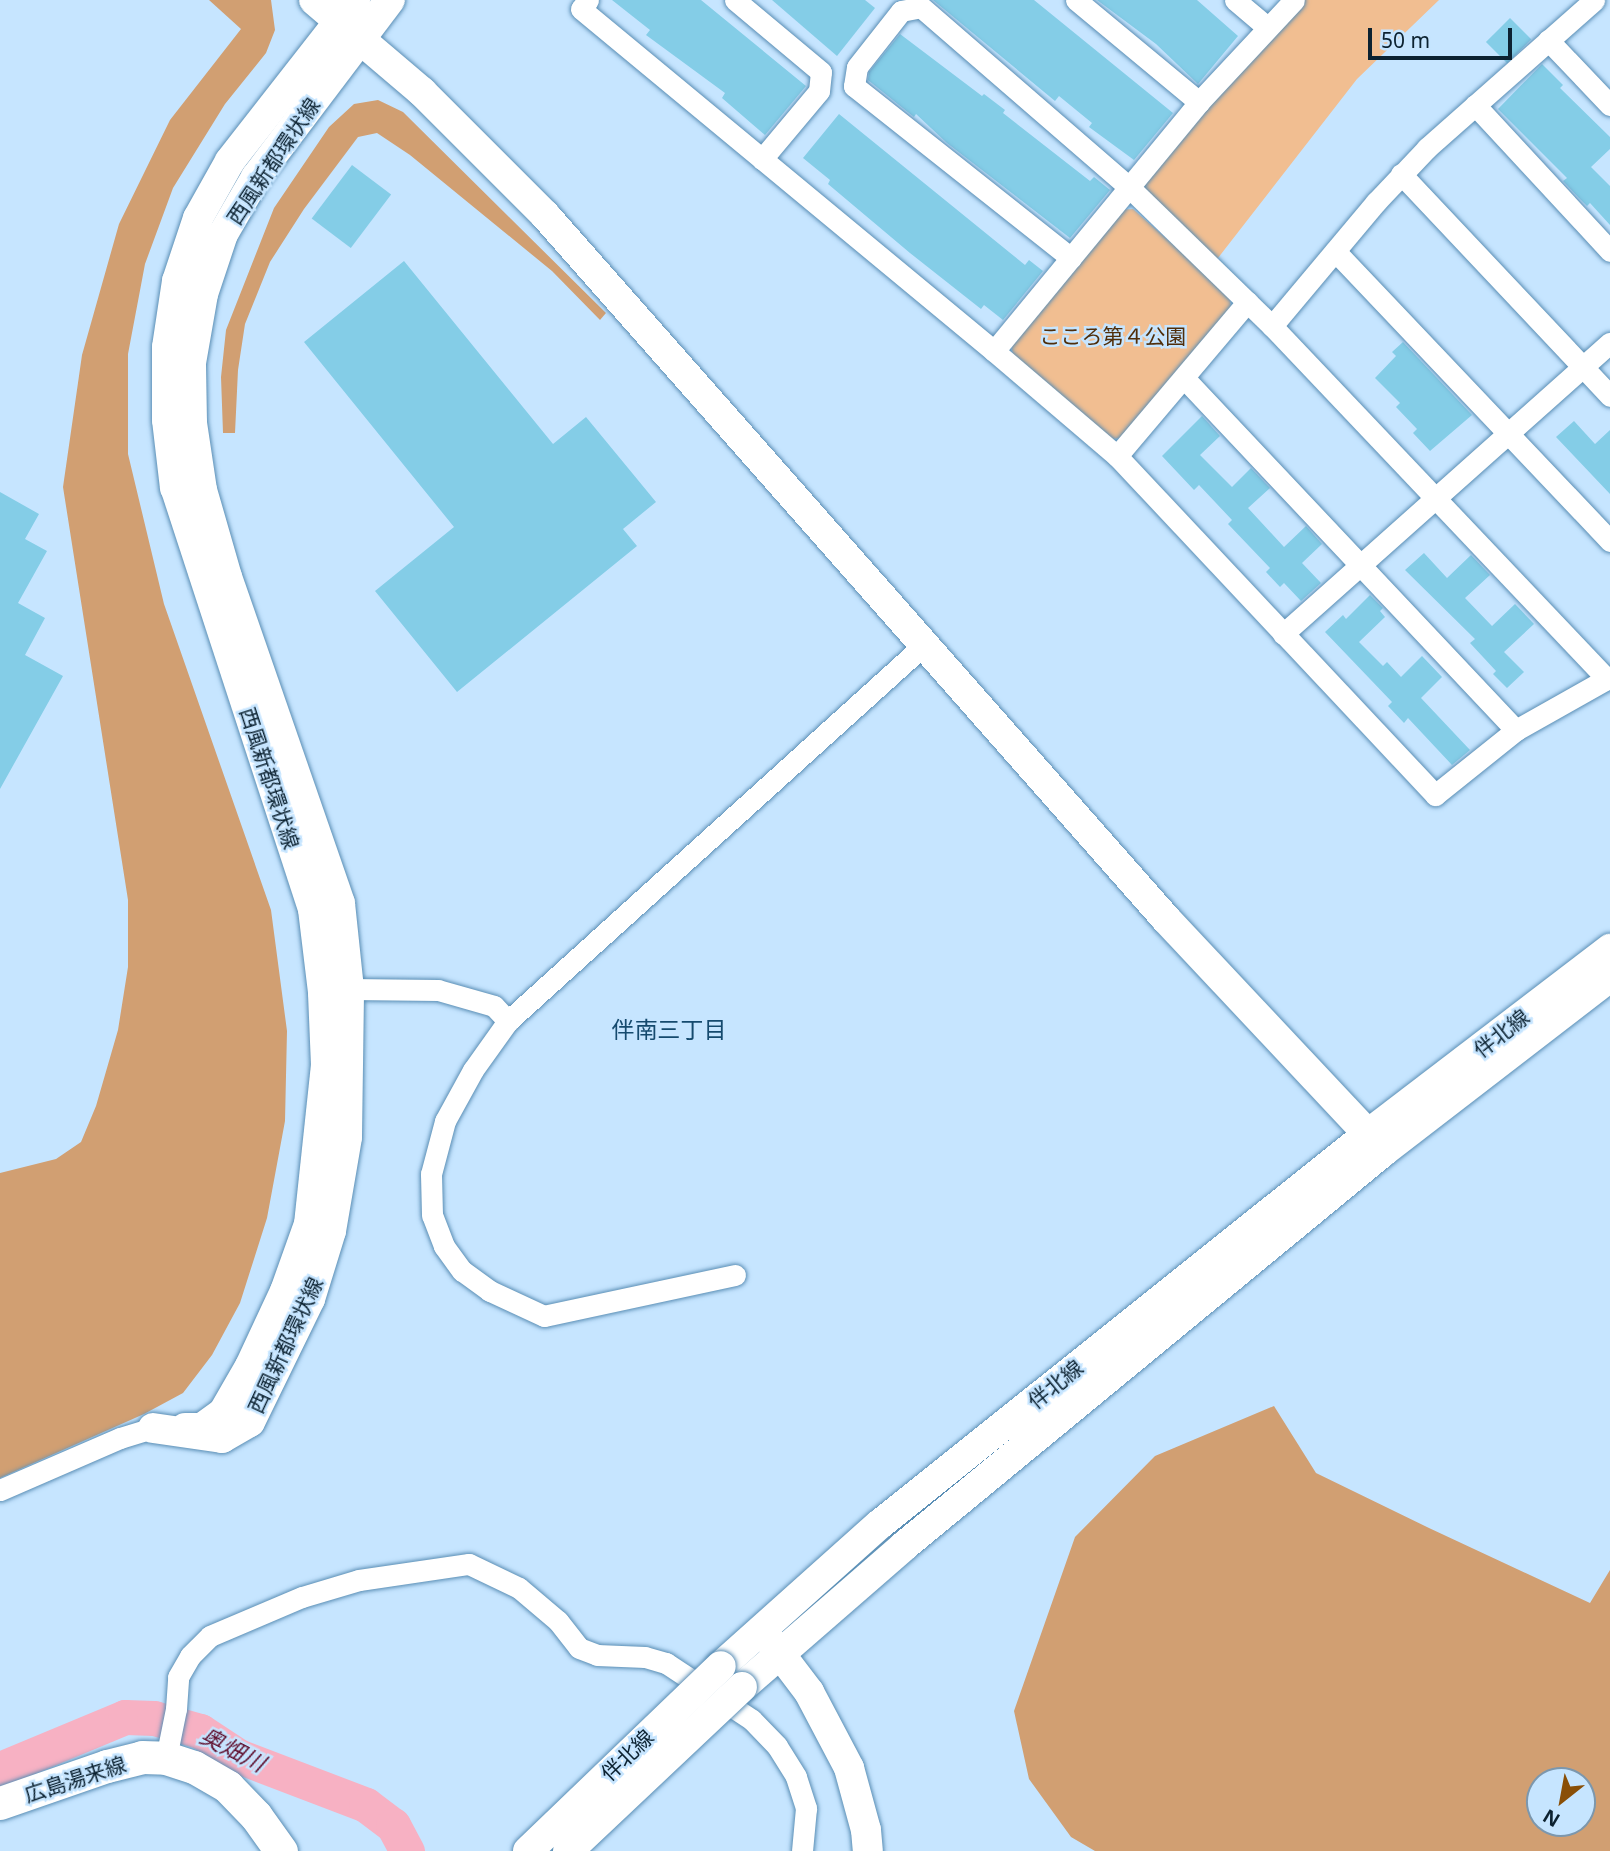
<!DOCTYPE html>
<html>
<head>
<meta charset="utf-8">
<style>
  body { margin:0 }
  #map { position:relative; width:1610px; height:1851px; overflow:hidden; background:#c6e5ff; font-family:"Noto Sans","Noto Sans JP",sans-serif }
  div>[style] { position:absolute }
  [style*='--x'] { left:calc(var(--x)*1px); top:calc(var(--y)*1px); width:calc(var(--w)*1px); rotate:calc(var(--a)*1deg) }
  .green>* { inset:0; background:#f1be91 }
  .forest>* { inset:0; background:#d19f72 }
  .river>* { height:35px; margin:-17.5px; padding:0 17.5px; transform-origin:17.5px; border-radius:17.5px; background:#f7b1c3 }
  .building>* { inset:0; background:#84cde7; transform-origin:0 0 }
  .roads { filter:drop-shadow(0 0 2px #5a8eb5) drop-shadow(0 0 2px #5a8eb5) }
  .street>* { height:21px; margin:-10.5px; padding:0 10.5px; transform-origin:10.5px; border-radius:10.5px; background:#fff }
  .secondary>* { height:30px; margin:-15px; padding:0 15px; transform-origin:15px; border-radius:15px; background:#fff }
  .primary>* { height:33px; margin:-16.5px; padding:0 16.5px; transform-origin:16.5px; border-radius:16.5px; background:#fff }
  .bridges { filter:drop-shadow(0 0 2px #5a8eb5) drop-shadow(0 0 2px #5a8eb5) }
  .secondary-bridge>* { height:30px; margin:-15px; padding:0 15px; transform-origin:15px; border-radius:15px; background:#fff }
  span { translate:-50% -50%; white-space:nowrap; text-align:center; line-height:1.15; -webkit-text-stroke:5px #c6e5ff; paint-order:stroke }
  .street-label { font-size:21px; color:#0c2231 }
  .park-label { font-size:21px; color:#502e0a }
  .neighbourhood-label { font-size:23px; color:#154a6e }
  .water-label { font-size:23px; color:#60102f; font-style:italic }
  .north { position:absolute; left:1526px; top:1767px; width:70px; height:70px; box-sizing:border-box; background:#c6e5ff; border:2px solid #7c97ad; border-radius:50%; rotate:211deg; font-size:19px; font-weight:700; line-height:28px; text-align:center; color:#0c2231 }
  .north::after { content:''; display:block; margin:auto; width:24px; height:32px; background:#894f07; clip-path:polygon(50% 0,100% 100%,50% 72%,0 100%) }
  .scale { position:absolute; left:1368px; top:28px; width:144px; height:32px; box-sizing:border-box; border:4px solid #0c2231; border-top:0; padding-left:9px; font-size:21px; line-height:24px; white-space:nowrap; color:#0c2231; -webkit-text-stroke:5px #c6e5ff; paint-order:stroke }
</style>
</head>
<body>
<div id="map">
  <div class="green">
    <i style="clip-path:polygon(1294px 0,1439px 0,1357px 79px,1211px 267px,1129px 187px)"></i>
    <i style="clip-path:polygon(1133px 209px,1229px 294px,1231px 308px,1128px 437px,1112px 439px,1013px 356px,1011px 342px,1118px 210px)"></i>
  </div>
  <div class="forest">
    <i style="clip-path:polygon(209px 0,271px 0,275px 30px,266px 53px,225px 104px,173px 188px,145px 264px,128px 354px,128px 454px,164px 604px,271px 910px,287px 1031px,285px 1121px,267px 1218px,240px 1303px,212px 1355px,183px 1393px,144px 1414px,0 1478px,0 1173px,56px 1159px,81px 1142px,96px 1106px,118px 1030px,128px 967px,128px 900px,63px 487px,82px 355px,119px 224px,170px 120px,241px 29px)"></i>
    <i style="clip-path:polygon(378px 100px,403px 112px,606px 313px,600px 320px,552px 271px,410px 155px,377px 133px,358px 137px,304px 209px,270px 262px,245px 324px,238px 370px,235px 433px,223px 433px,221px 377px,226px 330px,274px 208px,329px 127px,354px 104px)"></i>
    <i style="clip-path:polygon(evenodd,1274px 1406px,1316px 1473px,1429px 1528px,1590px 1603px,1610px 1570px,1610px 1851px,1095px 1851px,1071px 1837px,1029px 1779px,1014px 1711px,1075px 1537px,1155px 1456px,1274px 1406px,1540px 1781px,1582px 1781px,1582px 1823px,1540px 1823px,1540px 1781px)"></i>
  </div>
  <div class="river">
    <i style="--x:0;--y:1769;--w:135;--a:-22.6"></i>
    <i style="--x:125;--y:1717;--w:29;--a:2"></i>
    <i style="--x:154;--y:1718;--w:48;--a:15.8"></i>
    <i style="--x:200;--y:1731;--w:45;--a:33.3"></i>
    <i style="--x:238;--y:1756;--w:137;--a:20.9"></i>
    <i style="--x:366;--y:1805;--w:34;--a:37"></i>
    <i style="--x:393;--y:1825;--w:30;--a:62"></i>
  </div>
  <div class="building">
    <i style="clip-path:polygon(612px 0,701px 0,806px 86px,765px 135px,722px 98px,725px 93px,646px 35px,650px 30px)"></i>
    <i style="clip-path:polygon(772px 0,865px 0,875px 8px,837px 56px)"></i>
    <i style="clip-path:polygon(933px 0,1034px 0,1173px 113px,1134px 160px,1089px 127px,1092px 123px,1059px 96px,1055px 101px)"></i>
    <i style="clip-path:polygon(1097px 0,1197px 0,1238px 36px,1198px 84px,1156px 44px)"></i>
    <i style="left:1510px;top:18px;width:30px;height:34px;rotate:45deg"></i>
    <i style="clip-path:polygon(900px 34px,982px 96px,984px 94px,1005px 110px,1003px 113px,1090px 181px,1094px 177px,1110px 190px,1070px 238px,947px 143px,916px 114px,914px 117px,868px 80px,869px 72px)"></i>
    <i style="clip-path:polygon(1542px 64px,1563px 85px,1560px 88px,1610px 137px,1610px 149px,1591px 167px,1610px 186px,1610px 225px,1590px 203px,1587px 206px,1579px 198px,1563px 181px,1567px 178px,1498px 109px)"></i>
    <i style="clip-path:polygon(839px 114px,1025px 265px,1029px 260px,1043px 271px,1003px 320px,984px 305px,981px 309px,910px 253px,828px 184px,830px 180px,803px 158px)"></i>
    <i style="left:352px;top:165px;width:49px;height:67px;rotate:37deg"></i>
    <i style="clip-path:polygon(404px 261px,553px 444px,586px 417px,656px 502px,623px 529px,637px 546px,457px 692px,375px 591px,454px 527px,304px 342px)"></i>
    <i style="clip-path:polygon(1403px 342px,1472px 415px,1430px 451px,1413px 433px,1417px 429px,1396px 407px,1400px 403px,1375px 378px,1396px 356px,1392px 352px)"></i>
    <i style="clip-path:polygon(1202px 416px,1220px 436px,1200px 455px,1232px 487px,1251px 468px,1270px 488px,1248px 508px,1284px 547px,1306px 526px,1322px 544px,1302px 563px,1321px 583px,1301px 601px,1284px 583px,1280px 587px,1266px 572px,1270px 568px,1228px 524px,1232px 520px,1199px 485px,1194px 490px,1162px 456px)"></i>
    <i style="clip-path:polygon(1574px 421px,1595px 444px,1610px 430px,1610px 494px,1556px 437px)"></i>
    <i style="clip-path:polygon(0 492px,39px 514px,25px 539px,47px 551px,18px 603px,45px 618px,25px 655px,63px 676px,0 789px)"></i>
    <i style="clip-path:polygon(1424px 553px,1447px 578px,1471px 555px,1490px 575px,1465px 598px,1492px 626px,1515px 604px,1534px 624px,1504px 652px,1524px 672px,1507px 688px,1493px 674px,1496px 671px,1470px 643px,1475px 639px,1405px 570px)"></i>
    <i style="clip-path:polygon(1370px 595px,1383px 608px,1380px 611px,1385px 617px,1359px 642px,1383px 666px,1387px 662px,1401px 677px,1422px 656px,1442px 677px,1421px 698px,1470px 750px,1452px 765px,1408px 718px,1404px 723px,1388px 706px,1392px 702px,1325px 632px,1343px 615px,1346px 619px)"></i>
  </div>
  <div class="roads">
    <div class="street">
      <i style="--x:588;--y:0;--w:11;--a:128"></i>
      <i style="--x:581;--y:9;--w:536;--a:39.63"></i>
      <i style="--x:994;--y:351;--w:323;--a:-50.5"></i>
      <i style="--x:1199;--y:102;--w:139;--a:-47"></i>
      <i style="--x:735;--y:0;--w:112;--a:39.9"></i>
      <i style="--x:821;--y:72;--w:19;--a:96"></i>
      <i style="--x:819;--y:91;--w:89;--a:130"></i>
      <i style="--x:1076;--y:0;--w:160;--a:39.7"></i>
      <i style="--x:1235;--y:0;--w:42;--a:40.2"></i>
      <i style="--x:1548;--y:40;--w:90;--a:46.4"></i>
      <i style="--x:1475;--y:105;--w:199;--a:47.2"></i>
      <i style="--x:1401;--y:174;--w:305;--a:46.7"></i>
      <i style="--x:1335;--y:251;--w:400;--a:46.5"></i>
      <i style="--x:1071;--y:258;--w:277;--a:-141.6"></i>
      <i style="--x:854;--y:86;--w:19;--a:-81"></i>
      <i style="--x:857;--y:67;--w:71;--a:-51.8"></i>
      <i style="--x:901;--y:11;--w:20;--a:-11"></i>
      <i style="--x:921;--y:7;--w:275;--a:40.9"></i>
      <i style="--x:1129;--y:187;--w:199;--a:44.2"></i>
      <i style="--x:1272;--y:326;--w:487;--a:46.5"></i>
      <i style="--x:1272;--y:326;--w:162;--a:-50"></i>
      <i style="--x:1376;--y:202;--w:74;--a:-46.6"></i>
      <i style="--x:1427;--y:148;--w:223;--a:-41.5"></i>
      <i style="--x:994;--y:351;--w:162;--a:40.5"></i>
      <i style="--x:1117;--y:456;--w:465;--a:46.8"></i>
      <i style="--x:1435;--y:795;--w:104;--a:-38.7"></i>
      <i style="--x:1516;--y:730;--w:108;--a:-29.4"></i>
      <i style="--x:1184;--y:378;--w:484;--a:46.7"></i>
      <i style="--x:1117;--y:456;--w:202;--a:-49.8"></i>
      <i style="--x:1283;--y:634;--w:438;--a:-41.7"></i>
      <i style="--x:349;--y:989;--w:89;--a:0.6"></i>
      <i style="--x:438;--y:990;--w:58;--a:15.9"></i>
      <i style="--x:494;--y:1006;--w:21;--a:47"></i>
      <i style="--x:735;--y:1275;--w:195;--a:167.9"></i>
      <i style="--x:544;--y:1316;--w:60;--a:-155.2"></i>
      <i style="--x:490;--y:1291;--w:34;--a:-144"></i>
      <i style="--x:462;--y:1271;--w:31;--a:-126"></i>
      <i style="--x:444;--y:1246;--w:33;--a:-111"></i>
      <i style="--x:432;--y:1215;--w:41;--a:-91.4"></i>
      <i style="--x:431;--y:1174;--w:55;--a:-75.2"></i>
      <i style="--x:445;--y:1121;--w:58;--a:-61.2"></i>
      <i style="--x:473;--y:1070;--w:60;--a:-54.5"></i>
      <i style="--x:508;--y:1021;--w:564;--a:-42.12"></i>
      <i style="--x:0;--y:1490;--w:131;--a:-23.4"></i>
      <i style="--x:120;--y:1438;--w:34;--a:-17"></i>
      <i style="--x:166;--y:1758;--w:50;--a:-78.5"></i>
      <i style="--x:176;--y:1709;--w:32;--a:-86"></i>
      <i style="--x:178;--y:1677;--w:24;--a:-60"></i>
      <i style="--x:190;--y:1656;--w:28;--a:-45"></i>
      <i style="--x:210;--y:1636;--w:100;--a:-23"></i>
      <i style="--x:302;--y:1597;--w:59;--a:-16.6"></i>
      <i style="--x:359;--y:1580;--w:111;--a:-8.3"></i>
      <i style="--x:469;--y:1564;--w:55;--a:25.6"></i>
      <i style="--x:519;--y:1588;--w:51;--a:40.2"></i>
      <i style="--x:558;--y:1621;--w:34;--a:52"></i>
      <i style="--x:579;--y:1648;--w:19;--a:21"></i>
      <i style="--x:597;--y:1655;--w:48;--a:2.4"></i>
      <i style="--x:645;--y:1657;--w:22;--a:16"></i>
      <i style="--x:666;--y:1663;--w:103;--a:33.5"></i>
      <i style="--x:752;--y:1720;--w:36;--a:46"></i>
      <i style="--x:777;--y:1746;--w:36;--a:58"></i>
      <i style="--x:796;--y:1777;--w:33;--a:72"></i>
      <i style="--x:806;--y:1808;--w:43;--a:95.3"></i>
    </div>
    <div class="secondary">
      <i style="--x:314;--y:0;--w:142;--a:40.4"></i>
      <i style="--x:422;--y:92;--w:174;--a:45"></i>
      <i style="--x:545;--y:215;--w:939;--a:48.58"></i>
      <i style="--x:1166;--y:919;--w:318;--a:46.8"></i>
      <i style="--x:153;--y:1428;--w:70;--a:8.2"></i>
      <i style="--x:222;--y:1438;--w:32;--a:-30"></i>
      <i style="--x:250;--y:1422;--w:137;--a:-64"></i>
      <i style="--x:310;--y:1299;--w:71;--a:-72.8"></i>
      <i style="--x:331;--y:1231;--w:95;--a:-80.3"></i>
      <i style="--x:347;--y:1137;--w:148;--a:-89.2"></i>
      <i style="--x:349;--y:989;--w:86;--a:-96"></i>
      <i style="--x:340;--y:903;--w:345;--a:-109.1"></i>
      <i style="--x:227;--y:577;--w:91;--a:-106"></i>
      <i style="--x:202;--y:490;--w:68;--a:-98.5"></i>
      <i style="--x:192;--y:423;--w:60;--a:-91"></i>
      <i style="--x:191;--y:363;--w:70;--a:-80.1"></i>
      <i style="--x:203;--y:294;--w:63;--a:-71.6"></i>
      <i style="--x:223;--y:234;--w:66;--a:-59.9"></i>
      <i style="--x:256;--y:177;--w:222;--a:-52.9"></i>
      <i style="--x:185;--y:1428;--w:17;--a:0"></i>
      <i style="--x:202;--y:1428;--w:26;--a:-36"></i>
      <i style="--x:223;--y:1413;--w:54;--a:-60.1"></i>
      <i style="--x:250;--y:1366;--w:83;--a:-65"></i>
      <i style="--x:285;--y:1291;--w:71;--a:-70.3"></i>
      <i style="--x:309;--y:1224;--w:160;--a:-83.9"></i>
      <i style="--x:326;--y:1065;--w:73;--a:-92.4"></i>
      <i style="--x:323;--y:992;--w:84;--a:-96.9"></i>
      <i style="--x:313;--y:909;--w:443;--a:-108.1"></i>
      <i style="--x:175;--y:488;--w:68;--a:-96.7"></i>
      <i style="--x:167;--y:420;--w:73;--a:-90"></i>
      <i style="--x:167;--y:347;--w:67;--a:-81.4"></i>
      <i style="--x:177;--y:281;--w:66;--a:-71.6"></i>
      <i style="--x:198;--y:218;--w:65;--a:-60.7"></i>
      <i style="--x:230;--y:161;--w:204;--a:-52"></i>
      <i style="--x:768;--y:1638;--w:68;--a:52.8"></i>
      <i style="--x:809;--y:1692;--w:86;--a:62.2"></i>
      <i style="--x:849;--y:1768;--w:64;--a:74.7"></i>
      <i style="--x:866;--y:1830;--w:21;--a:85"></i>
      <i style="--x:721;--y:1666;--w:213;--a:-41.8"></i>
      <i style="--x:880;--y:1524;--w:625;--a:-38.63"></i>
      <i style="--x:1368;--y:1134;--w:305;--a:-37.4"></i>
      <i style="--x:742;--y:1687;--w:215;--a:-41"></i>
      <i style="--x:904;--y:1546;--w:622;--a:-39.45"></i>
      <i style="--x:1384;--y:1151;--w:285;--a:-37.6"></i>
    </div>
    <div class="primary">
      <i style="--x:0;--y:1803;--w:113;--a:-19.1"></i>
      <i style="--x:107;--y:1766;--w:36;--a:-14"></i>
      <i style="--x:142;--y:1757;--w:24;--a:2"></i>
      <i style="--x:166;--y:1758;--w:29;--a:18"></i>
      <i style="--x:194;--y:1767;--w:39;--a:30"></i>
      <i style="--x:228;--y:1787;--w:40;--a:46"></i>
      <i style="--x:256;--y:1816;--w:43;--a:54.5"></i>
    </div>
  </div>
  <div class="bridges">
    <div class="secondary-bridge">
      <i style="--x:528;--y:1851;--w:267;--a:-43.8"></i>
      <i style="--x:568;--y:1851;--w:239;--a:-43.3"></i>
    </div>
  </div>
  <div class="street-label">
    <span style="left:273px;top:161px;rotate:-56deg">西風新都環状線</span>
    <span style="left:270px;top:778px;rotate:72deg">西風新都環状線</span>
    <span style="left:1501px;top:1033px;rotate:-38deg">伴北線</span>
    <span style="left:285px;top:1345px;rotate:-65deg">西風新都環状線</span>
    <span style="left:1055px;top:1384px;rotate:-39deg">伴北線</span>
    <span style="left:627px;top:1755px;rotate:-44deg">伴北線</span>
    <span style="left:75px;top:1779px;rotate:-18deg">広島湯来線</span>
  </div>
  <div class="park-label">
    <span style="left:1113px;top:336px">こころ第４公園</span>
  </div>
  <div class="neighbourhood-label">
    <span style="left:669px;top:1029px">伴南三丁目</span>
  </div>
  <div class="water-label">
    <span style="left:233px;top:1749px;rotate:27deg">奥畑川</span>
  </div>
  <div class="north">N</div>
  <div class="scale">50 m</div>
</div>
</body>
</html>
